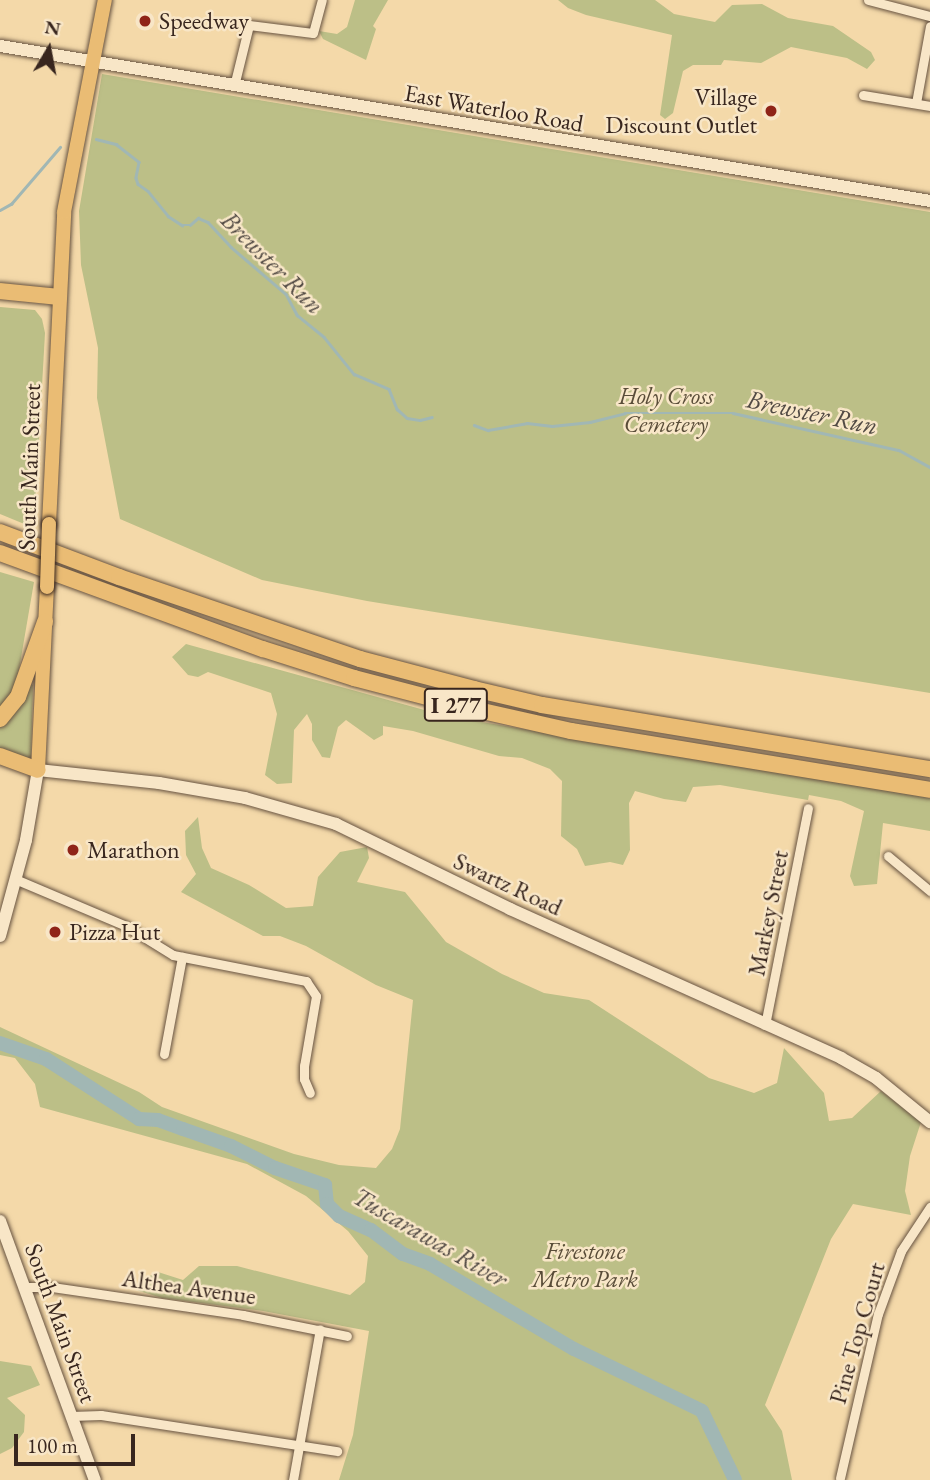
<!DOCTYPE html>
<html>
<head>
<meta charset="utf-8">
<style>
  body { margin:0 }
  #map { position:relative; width:930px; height:1480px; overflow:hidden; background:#f4d9a9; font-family:"EB Garamond",serif }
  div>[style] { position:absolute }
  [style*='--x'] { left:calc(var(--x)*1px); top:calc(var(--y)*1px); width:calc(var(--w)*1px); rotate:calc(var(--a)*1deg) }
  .green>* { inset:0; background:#bcbf87 }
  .stream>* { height:2.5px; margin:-1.25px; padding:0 1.25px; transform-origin:1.25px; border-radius:1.25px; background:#a1b7b4 }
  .river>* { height:14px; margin:-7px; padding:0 7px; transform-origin:7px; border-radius:7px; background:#a1b7b4 }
  .roads { filter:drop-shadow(0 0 2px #675341) drop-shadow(0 0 2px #675341) }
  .street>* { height:9px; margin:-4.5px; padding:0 4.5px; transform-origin:4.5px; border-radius:4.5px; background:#f8e6c7 }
  .secondary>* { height:12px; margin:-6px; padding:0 6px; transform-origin:6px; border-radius:6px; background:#f8e6c7 }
  .primary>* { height:14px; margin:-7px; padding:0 7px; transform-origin:7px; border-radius:7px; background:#eabc74 }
  .highway>* { height:16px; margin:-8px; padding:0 8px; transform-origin:8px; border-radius:8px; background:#eabc74 }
  .bridges { filter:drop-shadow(0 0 2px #38261e) drop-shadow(0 0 2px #38261e) }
  .primary-bridge>* { height:14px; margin:-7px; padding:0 7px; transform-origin:7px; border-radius:7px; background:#eabc74 }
  .dots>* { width:19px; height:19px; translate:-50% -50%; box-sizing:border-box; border:4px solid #f8e6c7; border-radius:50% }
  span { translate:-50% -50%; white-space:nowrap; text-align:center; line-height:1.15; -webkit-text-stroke:5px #f8e6c7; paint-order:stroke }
  .shield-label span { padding:2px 5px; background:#f8e6c7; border:2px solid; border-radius:5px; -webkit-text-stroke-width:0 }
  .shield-label { font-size:23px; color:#38261e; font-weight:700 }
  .poi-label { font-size:24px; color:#38261e }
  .left { translate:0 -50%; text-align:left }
  .right { translate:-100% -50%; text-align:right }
  .street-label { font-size:24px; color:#38261e }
  .park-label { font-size:24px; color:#594c38; font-style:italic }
  .water-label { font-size:26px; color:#524a44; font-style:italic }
  .north { position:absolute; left:14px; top:14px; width:70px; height:70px; -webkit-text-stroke:5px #f8e6c7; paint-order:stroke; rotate:10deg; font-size:19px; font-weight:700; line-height:28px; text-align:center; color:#38261e }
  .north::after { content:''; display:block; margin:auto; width:24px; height:32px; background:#38261e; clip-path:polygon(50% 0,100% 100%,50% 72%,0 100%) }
  .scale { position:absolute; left:14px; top:1434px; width:121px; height:32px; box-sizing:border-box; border:4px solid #38261e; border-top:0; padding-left:9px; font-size:21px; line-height:24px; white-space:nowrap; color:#38261e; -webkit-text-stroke:5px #f8e6c7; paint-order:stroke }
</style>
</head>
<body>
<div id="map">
  <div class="green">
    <i style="clip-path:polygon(355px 0,388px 0,373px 26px,376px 29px,366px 60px,323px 39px,319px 31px,337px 34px,347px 27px)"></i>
    <i style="clip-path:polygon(558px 0,655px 0,674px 14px,715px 22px,732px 5px,762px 4px,788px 18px,833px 26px,871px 52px,875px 60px,867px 69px,847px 58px,791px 47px,761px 63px,724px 60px,721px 65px,693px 65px,683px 71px,673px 113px,665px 119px,660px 115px,672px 35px,586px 15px,568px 8px)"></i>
    <i style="clip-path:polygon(102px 74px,930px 212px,930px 693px,367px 601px,262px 580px,120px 519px,97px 398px,98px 348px,81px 265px,79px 211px)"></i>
    <i style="clip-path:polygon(0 307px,35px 310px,42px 319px,45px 333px,34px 528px,0 514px)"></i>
    <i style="clip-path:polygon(0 572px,34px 582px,16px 687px,0 712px)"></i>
    <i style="clip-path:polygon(186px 644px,446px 716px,930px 798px,930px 831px,883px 823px,877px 884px,854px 886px,850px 876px,864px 811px,841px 801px,809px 795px,808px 800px,720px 785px,693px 787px,686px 802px,664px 799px,635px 791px,629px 803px,630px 850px,623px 865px,610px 862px,585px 866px,577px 849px,561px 836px,562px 781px,550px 769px,522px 758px,499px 756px,413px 731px,383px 726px,383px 735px,374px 740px,346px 720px,338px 727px,330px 758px,322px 757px,312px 740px,312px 724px,307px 714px,294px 730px,292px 783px,277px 784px,265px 775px,277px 714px,271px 693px,208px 672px,198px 677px,188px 675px,172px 657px)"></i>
    <i style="clip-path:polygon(29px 684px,33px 685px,31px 758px,0 753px,0 725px)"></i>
    <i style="clip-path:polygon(198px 817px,202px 848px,211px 868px,249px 885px,286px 908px,313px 906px,318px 877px,340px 852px,367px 847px,369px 858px,357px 882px,405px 892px,446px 942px,502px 974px,544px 993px,589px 1000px,709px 1078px,754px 1093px,777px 1083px,784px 1048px,824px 1093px,829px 1121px,852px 1118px,881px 1091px,921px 1122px,910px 1156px,905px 1191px,911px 1215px,853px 1204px,831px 1239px,765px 1405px,782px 1431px,792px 1480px,339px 1480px,353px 1435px,369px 1331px,263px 1311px,162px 1298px,136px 1290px,145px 1278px,158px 1272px,183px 1280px,199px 1266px,237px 1266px,350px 1295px,365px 1282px,368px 1256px,348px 1231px,306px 1196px,247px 1164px,40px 1107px,35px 1084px,15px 1058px,0 1055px,0 1027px,139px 1092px,162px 1107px,294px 1154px,339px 1165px,376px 1168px,392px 1149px,400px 1129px,413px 1000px,376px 985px,306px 946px,280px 936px,263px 936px,181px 892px,196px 874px,186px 855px,185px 831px)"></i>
    <i style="clip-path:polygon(0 1361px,31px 1366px,40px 1385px,7px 1398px,25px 1415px,24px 1432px,12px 1448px,0 1454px)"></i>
  </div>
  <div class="stream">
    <i style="--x:96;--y:139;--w:21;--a:14"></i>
    <i style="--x:116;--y:144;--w:29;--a:38"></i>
    <i style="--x:139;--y:162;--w:16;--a:101"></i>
    <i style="--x:136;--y:178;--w:6;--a:72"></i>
    <i style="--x:138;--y:184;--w:12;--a:35"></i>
    <i style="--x:148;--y:191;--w:32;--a:51"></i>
    <i style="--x:168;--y:216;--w:17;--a:33"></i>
    <i style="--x:182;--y:225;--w:8;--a:0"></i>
    <i style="--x:190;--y:225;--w:11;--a:-41"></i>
    <i style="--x:198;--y:218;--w:11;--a:22"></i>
    <i style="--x:208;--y:222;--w:34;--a:47"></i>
    <i style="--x:231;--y:247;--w:72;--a:40.5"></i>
    <i style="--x:286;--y:294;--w:24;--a:62"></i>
    <i style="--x:297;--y:315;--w:35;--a:39"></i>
    <i style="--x:324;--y:337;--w:48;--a:51"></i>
    <i style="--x:354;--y:374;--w:38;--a:23"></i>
    <i style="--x:389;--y:389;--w:22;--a:68"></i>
    <i style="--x:397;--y:409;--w:13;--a:42"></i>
    <i style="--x:407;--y:418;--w:13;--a:9"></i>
    <i style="--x:420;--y:420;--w:12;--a:-14"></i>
    <i style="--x:0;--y:210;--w:13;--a:-29"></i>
    <i style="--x:11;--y:204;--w:75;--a:-49.3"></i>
    <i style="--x:474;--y:425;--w:15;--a:20"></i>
    <i style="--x:488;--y:430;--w:40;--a:-10"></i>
    <i style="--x:527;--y:423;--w:25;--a:7"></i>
    <i style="--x:552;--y:426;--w:38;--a:-6"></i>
    <i style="--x:590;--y:422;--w:36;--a:-14"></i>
    <i style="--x:625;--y:413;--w:108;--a:0"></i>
    <i style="--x:733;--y:413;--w:170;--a:12.6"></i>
    <i style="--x:899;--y:450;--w:35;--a:29"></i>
  </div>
  <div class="river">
    <i style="--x:0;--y:1043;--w:49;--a:19.2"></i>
    <i style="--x:46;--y:1059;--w:111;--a:32.8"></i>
    <i style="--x:139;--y:1119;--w:19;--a:3"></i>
    <i style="--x:158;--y:1120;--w:27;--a:20"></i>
    <i style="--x:183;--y:1129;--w:51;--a:19.5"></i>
    <i style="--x:231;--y:1146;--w:49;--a:26.6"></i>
    <i style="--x:275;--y:1168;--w:53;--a:18.8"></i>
    <i style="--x:325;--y:1185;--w:19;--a:84"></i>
    <i style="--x:327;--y:1204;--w:17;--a:45"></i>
    <i style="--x:339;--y:1216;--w:35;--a:24"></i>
    <i style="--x:371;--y:1230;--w:40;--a:37"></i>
    <i style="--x:403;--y:1254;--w:29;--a:20"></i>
    <i style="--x:430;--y:1264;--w:167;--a:30.6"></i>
    <i style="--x:574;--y:1349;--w:142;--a:25.8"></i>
    <i style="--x:702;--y:1411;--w:76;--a:64.4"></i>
  </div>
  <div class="roads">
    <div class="street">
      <i style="--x:868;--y:0;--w:64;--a:14.5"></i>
      <i style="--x:234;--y:86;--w:63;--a:-76.2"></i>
      <i style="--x:249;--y:25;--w:64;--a:7.1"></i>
      <i style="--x:313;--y:33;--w:34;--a:-75"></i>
      <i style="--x:863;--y:95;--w:68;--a:9.3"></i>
      <i style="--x:916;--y:103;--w:78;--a:-79.7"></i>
      <i style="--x:888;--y:856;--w:55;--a:39.8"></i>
      <i style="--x:15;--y:879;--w:121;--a:22.9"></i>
      <i style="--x:126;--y:926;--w:55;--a:31.7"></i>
      <i style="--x:173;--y:955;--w:136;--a:11.1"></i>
      <i style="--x:306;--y:981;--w:18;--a:56"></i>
      <i style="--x:316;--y:996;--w:71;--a:99.7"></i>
      <i style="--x:304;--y:1066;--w:13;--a:90"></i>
      <i style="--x:304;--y:1079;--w:15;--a:67"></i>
      <i style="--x:765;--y:1025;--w:221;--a:-78.8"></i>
      <i style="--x:164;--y:1054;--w:99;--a:-79.5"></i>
      <i style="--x:23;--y:1287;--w:29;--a:0"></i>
      <i style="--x:52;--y:1287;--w:193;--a:8.3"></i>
      <i style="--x:243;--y:1315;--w:106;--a:11.4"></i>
      <i style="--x:71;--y:1416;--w:30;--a:-2"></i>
      <i style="--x:101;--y:1415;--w:239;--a:8.7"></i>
      <i style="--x:840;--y:1478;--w:168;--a:-77"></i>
      <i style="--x:878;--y:1314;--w:67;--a:-69.9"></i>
      <i style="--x:901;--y:1251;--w:53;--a:-56.6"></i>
      <i style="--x:293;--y:1480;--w:153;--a:-79.9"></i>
    </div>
    <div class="secondary">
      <i style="--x:0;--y:46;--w:943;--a:9.46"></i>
      <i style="--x:0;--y:936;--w:99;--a:-74.8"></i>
      <i style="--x:26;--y:840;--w:71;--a:-80.3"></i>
      <i style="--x:38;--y:770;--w:122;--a:6.1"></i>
      <i style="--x:159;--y:783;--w:87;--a:9.9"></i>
      <i style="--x:245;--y:798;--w:95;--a:15.9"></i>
      <i style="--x:336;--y:824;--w:194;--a:26"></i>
      <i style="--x:510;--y:909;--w:363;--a:24.2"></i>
      <i style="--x:841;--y:1058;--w:40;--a:29.7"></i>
      <i style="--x:876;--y:1078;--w:70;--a:39.2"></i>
      <i style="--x:0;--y:1221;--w:276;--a:69.9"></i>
    </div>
    <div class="primary">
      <i style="--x:49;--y:524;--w:312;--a:-87.2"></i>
      <i style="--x:64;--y:212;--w:216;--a:-79.1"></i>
      <i style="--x:38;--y:770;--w:183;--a:-87.2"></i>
    </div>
    <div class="highway">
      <i style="--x:0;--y:291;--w:59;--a:5.8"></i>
      <i style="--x:0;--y:532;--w:127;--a:20.7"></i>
      <i style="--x:119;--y:577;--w:255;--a:18.8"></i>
      <i style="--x:360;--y:659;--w:118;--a:14.7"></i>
      <i style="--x:474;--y:689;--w:70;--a:13.2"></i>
      <i style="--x:542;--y:705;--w:393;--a:9.4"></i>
      <i style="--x:0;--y:553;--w:280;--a:20.1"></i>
      <i style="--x:263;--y:649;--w:96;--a:17.7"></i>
      <i style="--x:354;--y:678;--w:119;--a:14.6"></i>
      <i style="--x:469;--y:708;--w:105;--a:12.7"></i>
      <i style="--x:571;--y:731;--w:364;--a:9.3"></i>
      <i style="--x:0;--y:719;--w:28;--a:-51"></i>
      <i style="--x:18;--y:697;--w:80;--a:-70.2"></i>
      <i style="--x:0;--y:756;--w:40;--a:20.2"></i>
    </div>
  </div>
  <div class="bridges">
    <div class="primary-bridge">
      <i style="--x:47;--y:587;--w:63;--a:-88.2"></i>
    </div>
  </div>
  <div class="dots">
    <i style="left:145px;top:21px;background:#8f2418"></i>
    <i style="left:771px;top:111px;background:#8f2418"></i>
    <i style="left:73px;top:850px;background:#8f2418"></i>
    <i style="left:55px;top:932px;background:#8f2418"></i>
  </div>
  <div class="shield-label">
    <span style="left:456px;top:705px">I 277</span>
  </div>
  <div class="poi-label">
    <span class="left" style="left:159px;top:21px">Speedway</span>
    <span class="right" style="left:757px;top:111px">Village<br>Discount Outlet</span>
    <span class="left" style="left:87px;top:850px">Marathon</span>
    <span class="left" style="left:69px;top:932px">Pizza Hut</span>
  </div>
  <div class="street-label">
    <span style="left:494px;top:108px;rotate:10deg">East Waterloo Road</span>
    <span style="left:29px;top:467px;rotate:-88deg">South Main Street</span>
    <span style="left:508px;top:884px;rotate:25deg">Swartz Road</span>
    <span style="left:768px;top:913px;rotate:-79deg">Markey Street</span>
    <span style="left:189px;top:1287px;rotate:8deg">Althea Avenue</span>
    <span style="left:61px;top:1323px;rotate:70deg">South Main Street</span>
    <span style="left:857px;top:1333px;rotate:-74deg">Pine Top Court</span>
  </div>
  <div class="park-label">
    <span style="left:666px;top:410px">Holy Cross<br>Cemetery</span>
    <span style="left:585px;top:1265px">Firestone<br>Metro Park</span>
  </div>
  <div class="water-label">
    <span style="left:272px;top:263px;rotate:45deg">Brewster Run</span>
    <span style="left:812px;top:413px;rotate:12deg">Brewster Run</span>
    <span style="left:430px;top:1238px;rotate:30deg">Tuscarawas River</span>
  </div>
  <div class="north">N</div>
  <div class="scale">100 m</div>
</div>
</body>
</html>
